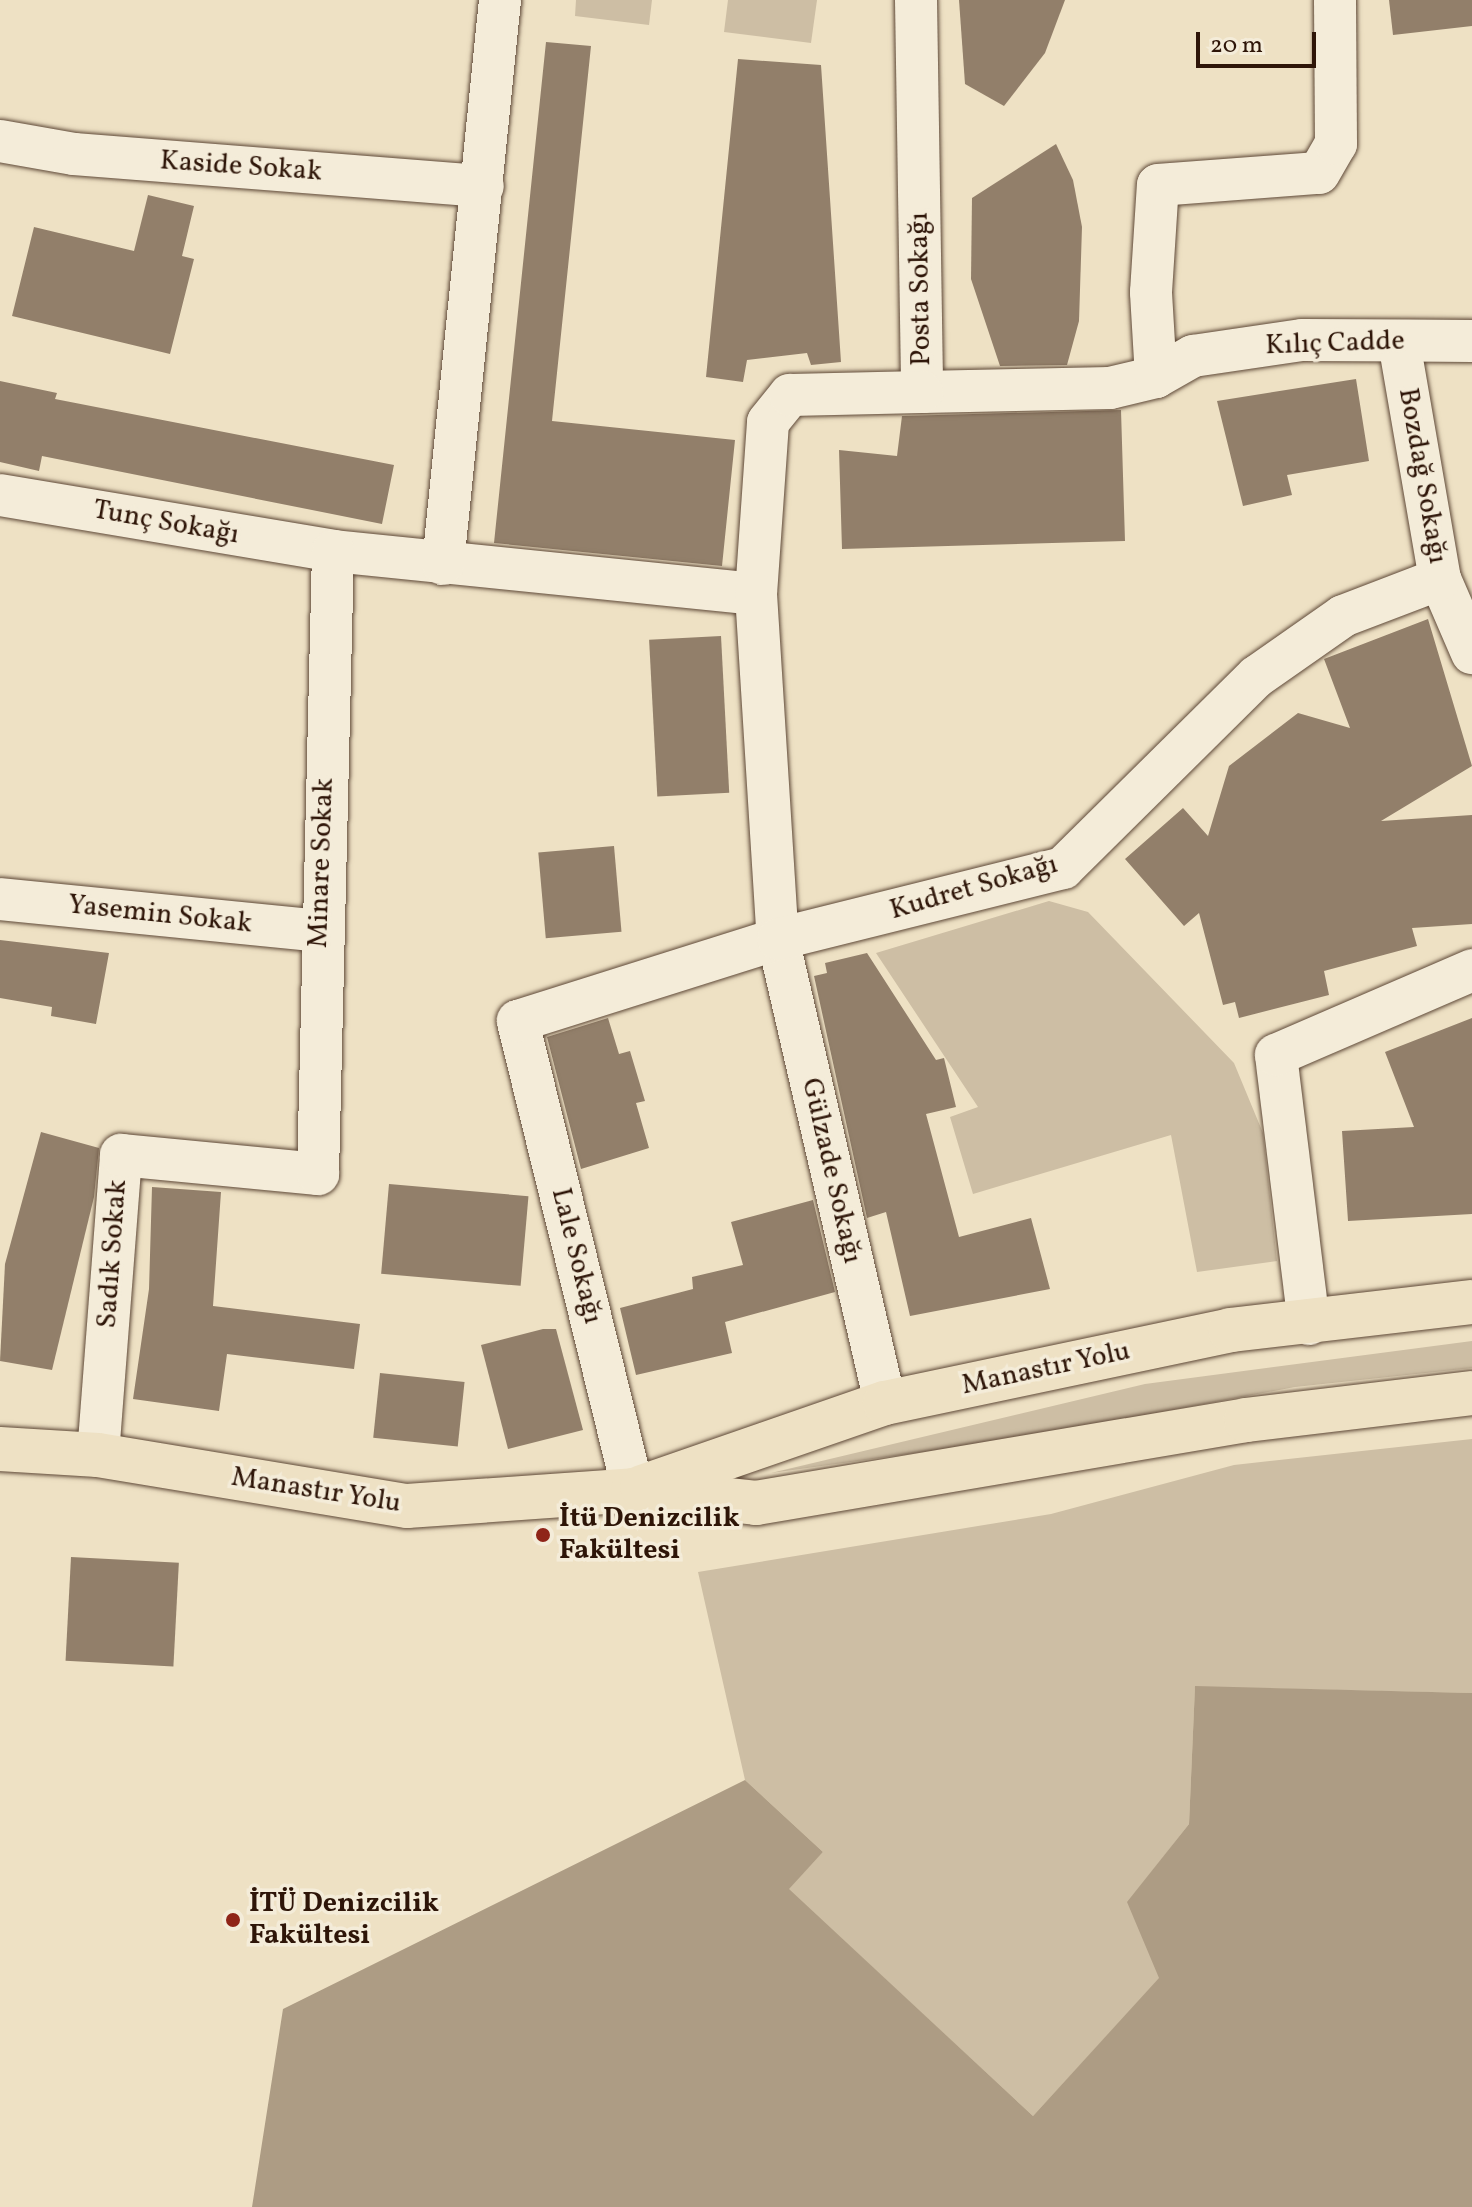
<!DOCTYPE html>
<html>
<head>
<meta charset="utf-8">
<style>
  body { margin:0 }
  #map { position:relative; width:1472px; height:2207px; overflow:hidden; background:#eee1c4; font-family:Vollkorn,serif }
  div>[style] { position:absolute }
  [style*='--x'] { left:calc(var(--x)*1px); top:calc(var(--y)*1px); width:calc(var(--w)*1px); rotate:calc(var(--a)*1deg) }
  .green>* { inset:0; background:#cdbea4 }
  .water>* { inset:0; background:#ad9c84 }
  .building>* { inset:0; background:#927f6a; transform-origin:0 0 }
  .roads { filter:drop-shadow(0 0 2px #5e4837) drop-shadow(0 0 2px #5e4837) }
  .street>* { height:42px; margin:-21px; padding:0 21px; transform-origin:21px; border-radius:21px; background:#f4ecd9 }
  .primary>* { height:44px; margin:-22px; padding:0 22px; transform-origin:22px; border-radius:22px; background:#eee1c4 }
  .dots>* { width:22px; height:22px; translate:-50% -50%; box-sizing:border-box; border:4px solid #f4ecd9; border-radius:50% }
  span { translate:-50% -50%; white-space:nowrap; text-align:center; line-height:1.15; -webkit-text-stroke:7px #f4ecd9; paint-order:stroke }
  .street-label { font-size:28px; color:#2e1508 }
  .poi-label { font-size:28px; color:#2e1508; font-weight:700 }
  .left { translate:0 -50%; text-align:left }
  .scale { position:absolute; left:1196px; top:32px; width:120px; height:36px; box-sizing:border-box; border:4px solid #2e1508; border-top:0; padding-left:10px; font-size:24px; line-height:28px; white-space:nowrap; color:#2e1508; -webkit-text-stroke:6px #f4ecd9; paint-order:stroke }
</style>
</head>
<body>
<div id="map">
  <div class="green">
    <i style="clip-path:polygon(576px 0,652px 0,649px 25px,575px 16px)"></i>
    <i style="clip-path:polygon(728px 0,817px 0,811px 43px,724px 32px)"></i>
    <i style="clip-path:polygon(1049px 901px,1088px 912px,1234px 1063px,1263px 1133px,1277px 1261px,1197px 1272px,1171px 1135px,973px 1194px,950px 1117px,978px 1107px,876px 953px)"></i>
    <i style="clip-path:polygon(1472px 1341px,1472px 1368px,1295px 1387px,1024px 1438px,771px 1473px,1145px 1384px)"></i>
    <i style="clip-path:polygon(1472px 1439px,1472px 1693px,1195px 1687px,1189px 1824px,1128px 1902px,1160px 1978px,1033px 2116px,788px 1889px,823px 1852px,745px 1780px,698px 1572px,1051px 1514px,1234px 1465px)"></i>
  </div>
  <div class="water">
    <i style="clip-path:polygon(1195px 1686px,1472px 1693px,1472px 2207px,252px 2207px,283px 2009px,745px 1780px,823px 1852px,789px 1889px,1033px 2116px,1159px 1978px,1127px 1902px,1189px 1824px)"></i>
  </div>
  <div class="building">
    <i style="clip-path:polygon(959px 0,1065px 0,1045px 53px,1004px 106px,965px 84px)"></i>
    <i style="clip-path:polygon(1389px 0,1472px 0,1472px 26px,1393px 35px)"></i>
    <i style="clip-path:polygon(546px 42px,591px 46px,552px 421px,735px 440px,722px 566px,494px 543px)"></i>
    <i style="clip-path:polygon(738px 59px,821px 65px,841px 362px,811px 365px,807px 353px,747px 360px,743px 382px,706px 377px)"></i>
    <i style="clip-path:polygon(1056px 144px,1073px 180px,1082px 227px,1079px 321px,1067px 365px,1000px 366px,971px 279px,972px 198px)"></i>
    <i style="clip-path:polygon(148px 195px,194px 206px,182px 256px,194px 259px,170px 354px,12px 316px,34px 227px,134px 251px)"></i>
    <i style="clip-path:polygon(1356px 379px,1369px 461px,1287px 475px,1292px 495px,1243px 506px,1217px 401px)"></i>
    <i style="clip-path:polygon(0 381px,57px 393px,55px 399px,394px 465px,382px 524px,42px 456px,39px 471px,0 462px)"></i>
    <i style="clip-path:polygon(1121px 410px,1125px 541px,842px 549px,839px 450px,897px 456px,902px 416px)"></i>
    <i style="clip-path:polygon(1428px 619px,1472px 766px,1381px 821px,1472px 815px,1472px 924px,1412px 928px,1417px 946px,1324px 971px,1329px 995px,1239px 1018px,1235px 1002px,1223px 1005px,1199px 913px,1184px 926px,1125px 859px,1183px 808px,1208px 836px,1229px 766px,1298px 713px,1350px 728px,1324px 659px)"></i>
    <i style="left:721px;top:636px;width:157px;height:72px;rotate:87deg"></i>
    <i style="left:614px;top:846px;width:86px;height:76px;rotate:85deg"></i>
    <i style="clip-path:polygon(0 940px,109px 953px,96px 1024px,51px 1016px,52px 1007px,0 998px)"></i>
    <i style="clip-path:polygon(867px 953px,936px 1060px,944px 1058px,956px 1107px,926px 1114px,959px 1237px,1031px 1218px,1050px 1289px,910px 1316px,886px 1212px,867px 1218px,814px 976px,827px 973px,825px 963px)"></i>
    <i style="clip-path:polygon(608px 1018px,619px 1054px,630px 1051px,645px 1101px,636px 1103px,649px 1148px,581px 1169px,547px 1037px)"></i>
    <i style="clip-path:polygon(1472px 1018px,1472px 1214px,1348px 1221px,1342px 1131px,1414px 1127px,1385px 1052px)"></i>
    <i style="clip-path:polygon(41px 1132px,99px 1148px,94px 1197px,52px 1370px,0 1361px,5px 1264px)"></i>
    <i style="left:389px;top:1184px;width:140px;height:90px;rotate:5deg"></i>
    <i style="clip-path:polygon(152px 1187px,221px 1192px,213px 1306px,360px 1324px,354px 1369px,227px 1354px,219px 1411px,133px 1399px,149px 1289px)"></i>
    <i style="clip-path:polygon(813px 1200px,835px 1292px,725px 1322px,732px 1353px,636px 1375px,620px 1308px,693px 1289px,692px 1277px,743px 1265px,731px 1222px)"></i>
    <i style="clip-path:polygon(543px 1329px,556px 1329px,583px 1430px,508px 1449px,481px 1345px)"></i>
    <i style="left:380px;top:1373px;width:85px;height:65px;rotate:6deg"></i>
    <i style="left:71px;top:1557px;width:108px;height:104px;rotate:3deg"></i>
  </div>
  <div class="roads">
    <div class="street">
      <i style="--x:916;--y:0;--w:392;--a:89.1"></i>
      <i style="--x:922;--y:392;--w:188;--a:-1.2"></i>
      <i style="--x:1110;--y:388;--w:47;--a:-13.4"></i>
      <i style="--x:1156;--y:377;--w:43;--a:-29.6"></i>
      <i style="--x:1193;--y:356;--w:110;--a:-8.4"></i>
      <i style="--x:1302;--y:340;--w:170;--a:0.3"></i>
      <i style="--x:0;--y:141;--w:75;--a:10"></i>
      <i style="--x:74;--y:154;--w:410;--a:4.5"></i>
      <i style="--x:1399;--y:342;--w:241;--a:80.2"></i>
      <i style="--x:1440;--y:579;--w:81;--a:66.6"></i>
      <i style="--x:1156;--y:377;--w:85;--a:-93.4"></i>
      <i style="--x:1151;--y:292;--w:107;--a:-86.3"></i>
      <i style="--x:1158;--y:185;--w:161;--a:-4.3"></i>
      <i style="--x:1319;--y:173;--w:34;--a:-60"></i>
      <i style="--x:1336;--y:144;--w:144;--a:-90.4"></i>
      <i style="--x:0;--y:495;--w:338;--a:9.5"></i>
      <i style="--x:333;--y:551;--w:425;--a:5.8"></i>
      <i style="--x:756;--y:594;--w:172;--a:-86"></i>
      <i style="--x:768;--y:422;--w:35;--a:-51"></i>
      <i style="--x:790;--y:395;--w:132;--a:-1.3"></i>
      <i style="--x:443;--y:564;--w:567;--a:-84.23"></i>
      <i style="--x:756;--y:594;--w:346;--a:86.4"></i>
      <i style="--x:778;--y:939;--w:476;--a:77"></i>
      <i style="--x:0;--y:899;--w:321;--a:5.7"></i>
      <i style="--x:1309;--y:1324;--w:271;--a:-97"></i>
      <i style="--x:1276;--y:1055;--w:214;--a:-23.4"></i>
      <i style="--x:98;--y:1455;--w:301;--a:-85.6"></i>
      <i style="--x:121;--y:1155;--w:198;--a:5.5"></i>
      <i style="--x:318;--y:1174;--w:623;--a:-88.62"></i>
      <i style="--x:633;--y:1490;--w:483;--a:-103.8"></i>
      <i style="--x:518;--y:1021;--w:273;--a:-17.5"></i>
      <i style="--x:778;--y:939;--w:294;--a:-14"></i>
      <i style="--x:1063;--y:868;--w:272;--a:-44.7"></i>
      <i style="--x:1256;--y:677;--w:106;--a:-35"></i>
      <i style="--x:1343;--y:616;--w:104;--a:-20.9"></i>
    </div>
    <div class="primary">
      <i style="--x:0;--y:1449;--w:98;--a:3.5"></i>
      <i style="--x:98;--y:1455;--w:313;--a:9.4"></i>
      <i style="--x:407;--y:1506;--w:227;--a:-4"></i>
      <i style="--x:633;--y:1490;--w:124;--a:6"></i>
      <i style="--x:756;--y:1503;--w:497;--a:-9.6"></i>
      <i style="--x:1246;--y:1420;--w:228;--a:-6.8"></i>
      <i style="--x:642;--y:1487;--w:257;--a:-19.1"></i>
      <i style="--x:885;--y:1403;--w:353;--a:-11.9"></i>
      <i style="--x:1230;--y:1330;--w:244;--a:-6.6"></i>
    </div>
  </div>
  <div class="dots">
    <i style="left:543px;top:1535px;background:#8f2418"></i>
    <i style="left:233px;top:1920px;background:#8f2418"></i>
  </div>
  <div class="street-label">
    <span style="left:241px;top:167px;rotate:4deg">Kaside Sokak</span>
    <span style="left:921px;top:289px;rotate:-91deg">Posta Sokağı</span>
    <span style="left:1335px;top:344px;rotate:-2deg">Kılıç Cadde</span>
    <span style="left:1422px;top:476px;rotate:80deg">Bozdağ Sokağı</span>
    <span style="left:166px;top:523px;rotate:10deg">Tunç Sokağı</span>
    <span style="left:322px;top:863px;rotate:-88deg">Minare Sokak</span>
    <span style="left:974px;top:888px;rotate:-16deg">Kudret Sokağı</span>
    <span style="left:160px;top:915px;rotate:6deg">Yasemin Sokak</span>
    <span style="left:831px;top:1171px;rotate:77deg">Gülzade Sokağı</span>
    <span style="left:113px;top:1254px;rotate:-86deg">Sadık Sokak</span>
    <span style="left:576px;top:1256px;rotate:76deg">Lale Sokağı</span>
    <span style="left:1046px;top:1369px;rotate:-12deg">Manastır Yolu</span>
    <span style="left:316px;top:1491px;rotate:9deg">Manastır Yolu</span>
  </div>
  <div class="poi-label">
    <span class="left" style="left:559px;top:1535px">İtü Denizcilik<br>Fakültesi</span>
    <span class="left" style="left:249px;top:1920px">İTÜ Denizcilik<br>Fakültesi</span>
  </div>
  <div class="scale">20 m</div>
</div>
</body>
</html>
